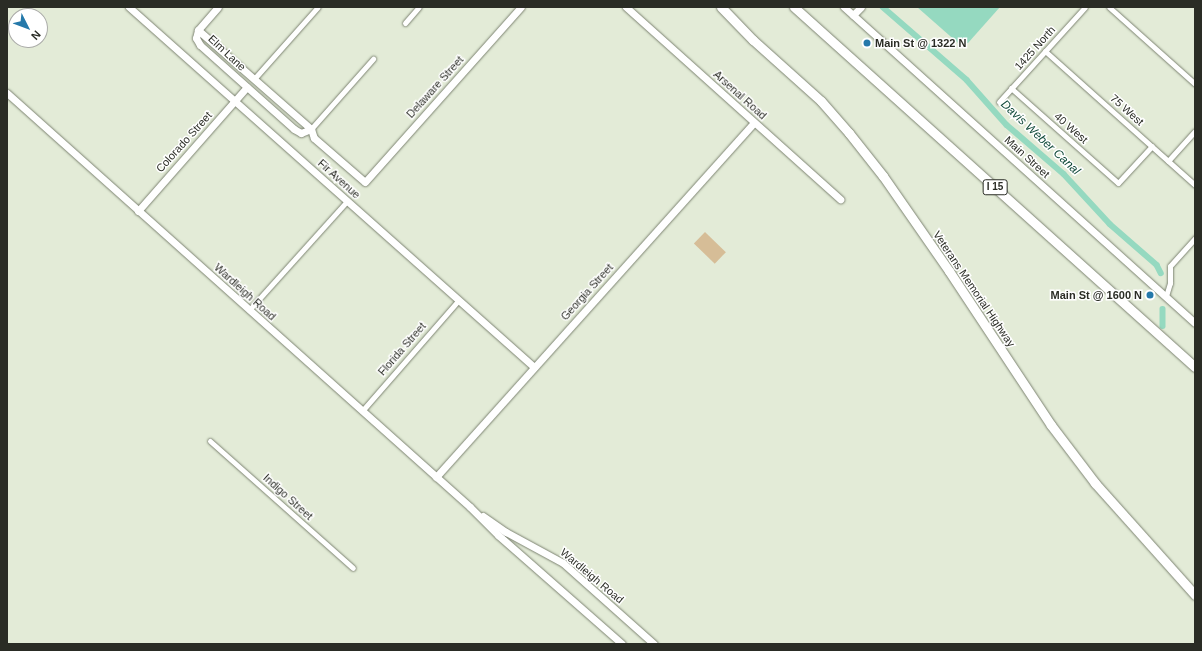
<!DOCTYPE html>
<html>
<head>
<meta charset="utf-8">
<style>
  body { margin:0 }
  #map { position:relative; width:1202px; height:651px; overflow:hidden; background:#e3ebd7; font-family:Arial,sans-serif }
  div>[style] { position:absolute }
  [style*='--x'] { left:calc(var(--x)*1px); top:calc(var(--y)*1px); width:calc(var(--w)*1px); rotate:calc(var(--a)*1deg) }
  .green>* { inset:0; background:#d6bd97; transform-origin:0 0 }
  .water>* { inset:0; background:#95d9c0 }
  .canal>* { height:5.5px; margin:-2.75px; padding:0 2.75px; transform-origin:2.75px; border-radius:2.75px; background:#95d9c0 }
  .roads { filter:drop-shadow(0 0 1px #7d8472) drop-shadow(0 0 1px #7d8472) }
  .street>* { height:5px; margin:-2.5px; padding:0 2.5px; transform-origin:2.5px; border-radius:2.5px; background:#fff }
  .secondary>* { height:7px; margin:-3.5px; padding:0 3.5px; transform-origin:3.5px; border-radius:3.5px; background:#fff }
  .highway>* { height:9px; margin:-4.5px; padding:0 4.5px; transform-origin:4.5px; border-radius:4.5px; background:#fff }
  .dots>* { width:11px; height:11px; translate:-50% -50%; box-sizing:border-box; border:2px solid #fff; border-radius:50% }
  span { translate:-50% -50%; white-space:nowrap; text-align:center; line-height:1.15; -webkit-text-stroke:3px #fff; paint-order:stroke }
  .shield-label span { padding:1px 3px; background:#fff; border:1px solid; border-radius:3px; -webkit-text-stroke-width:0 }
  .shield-label { font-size:10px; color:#2a2c25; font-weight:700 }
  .poi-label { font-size:11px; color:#2a2c25; font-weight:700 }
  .left { translate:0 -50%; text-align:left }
  .right { translate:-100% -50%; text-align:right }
  .street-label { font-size:11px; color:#2a2c25 }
  .water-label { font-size:12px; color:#114a3a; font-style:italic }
  .frame { position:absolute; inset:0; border:8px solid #2a2c25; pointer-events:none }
  .north { position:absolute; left:8px; top:8px; width:40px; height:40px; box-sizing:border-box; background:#fff; border:1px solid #aaaba8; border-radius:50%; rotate:132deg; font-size:11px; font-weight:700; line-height:16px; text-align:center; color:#2a2c25 }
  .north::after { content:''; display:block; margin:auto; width:14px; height:18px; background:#2579aa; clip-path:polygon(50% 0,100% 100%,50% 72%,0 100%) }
</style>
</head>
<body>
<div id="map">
  <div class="green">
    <i style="left:705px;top:232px;width:29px;height:16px;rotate:44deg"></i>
  </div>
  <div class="water">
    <i style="clip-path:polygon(917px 7px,1000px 7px,968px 43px,958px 43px)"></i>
  </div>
  <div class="canal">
    <i style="--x:883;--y:7;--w:111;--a:41"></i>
    <i style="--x:967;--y:80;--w:60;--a:48.4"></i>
    <i style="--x:1007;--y:125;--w:75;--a:40.7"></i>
    <i style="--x:1064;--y:174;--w:68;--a:47.4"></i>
    <i style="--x:1110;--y:224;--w:62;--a:41.1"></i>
    <i style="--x:1157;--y:265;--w:9;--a:63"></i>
    <i style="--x:1163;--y:309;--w:17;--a:90"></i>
  </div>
  <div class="roads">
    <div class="street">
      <i style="--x:1109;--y:7;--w:115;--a:41.8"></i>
      <i style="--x:405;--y:23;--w:21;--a:-49"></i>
      <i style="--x:1045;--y:51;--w:201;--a:41.8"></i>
      <i style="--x:254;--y:79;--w:96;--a:-48.4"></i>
      <i style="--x:1011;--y:88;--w:143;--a:41.6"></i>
      <i style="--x:1118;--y:183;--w:50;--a:-47.4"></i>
      <i style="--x:999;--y:102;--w:128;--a:-47.8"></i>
      <i style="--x:311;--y:129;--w:94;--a:-48.5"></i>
      <i style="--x:1168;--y:161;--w:40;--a:-48"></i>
      <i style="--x:1166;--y:296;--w:14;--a:-73"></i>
      <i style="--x:1170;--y:283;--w:17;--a:-90"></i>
      <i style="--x:1170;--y:266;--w:38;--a:-48"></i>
      <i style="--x:249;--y:310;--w:147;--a:-48"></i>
      <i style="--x:362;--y:411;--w:146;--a:-48.9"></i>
      <i style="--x:210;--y:441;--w:191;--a:41.6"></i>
    </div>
    <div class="secondary">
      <i style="--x:129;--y:7;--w:542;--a:41.63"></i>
      <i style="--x:626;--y:7;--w:288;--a:41.9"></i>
      <i style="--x:844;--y:7;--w:472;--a:42"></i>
      <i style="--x:853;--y:15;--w:11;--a:-45"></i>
      <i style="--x:198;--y:30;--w:150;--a:41.2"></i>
      <i style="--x:311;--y:129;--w:9;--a:72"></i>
      <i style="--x:314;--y:138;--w:67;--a:40.8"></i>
      <i style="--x:365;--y:182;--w:234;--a:-48.3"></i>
      <i style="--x:198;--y:30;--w:8;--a:104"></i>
      <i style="--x:196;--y:38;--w:8;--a:60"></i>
      <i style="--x:200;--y:45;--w:126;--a:41.8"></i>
      <i style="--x:294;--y:129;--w:8;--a:30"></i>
      <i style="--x:301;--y:133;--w:11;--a:-22"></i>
      <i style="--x:198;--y:30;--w:30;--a:-49"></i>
      <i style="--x:7;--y:93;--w:621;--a:41.8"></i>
      <i style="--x:470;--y:507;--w:40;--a:45"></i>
      <i style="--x:498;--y:535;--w:165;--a:41.3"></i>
      <i style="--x:138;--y:211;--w:165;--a:-48.7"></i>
      <i style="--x:436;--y:477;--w:476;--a:-48.1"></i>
      <i style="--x:483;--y:516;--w:28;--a:35"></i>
      <i style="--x:506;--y:532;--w:65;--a:28.5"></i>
      <i style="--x:563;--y:563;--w:122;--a:41.7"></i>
    </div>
    <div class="highway">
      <i style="--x:721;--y:7;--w:46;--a:45.9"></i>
      <i style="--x:753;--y:40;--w:91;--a:41.9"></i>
      <i style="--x:821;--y:101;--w:43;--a:48.8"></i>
      <i style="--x:849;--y:133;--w:55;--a:51.7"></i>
      <i style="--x:883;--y:176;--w:116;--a:55.2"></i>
      <i style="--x:949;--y:271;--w:185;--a:56.5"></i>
      <i style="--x:1051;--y:425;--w:73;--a:52.8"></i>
      <i style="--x:1095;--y:483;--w:150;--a:48.2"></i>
      <i style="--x:794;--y:7;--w:539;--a:41.92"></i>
    </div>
  </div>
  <div class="dots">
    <i style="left:867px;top:43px;background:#2579aa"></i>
    <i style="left:1150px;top:295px;background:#2579aa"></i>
  </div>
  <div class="shield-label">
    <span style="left:995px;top:187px">I 15</span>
  </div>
  <div class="poi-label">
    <span class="left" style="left:875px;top:43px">Main St @ 1322 N</span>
    <span class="right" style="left:1142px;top:295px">Main St @ 1600 N</span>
  </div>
  <div class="street-label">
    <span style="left:1035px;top:48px;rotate:-48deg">1425 North</span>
    <span style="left:227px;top:53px;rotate:43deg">Elm Lane</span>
    <span style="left:435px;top:87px;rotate:-48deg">Delaware Street</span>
    <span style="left:740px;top:95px;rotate:42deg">Arsenal Road</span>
    <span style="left:1127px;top:110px;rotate:42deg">75 West</span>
    <span style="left:1071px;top:128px;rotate:41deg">40 West</span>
    <span style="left:184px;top:142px;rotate:-48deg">Colorado Street</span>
    <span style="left:1027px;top:157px;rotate:42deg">Main Street</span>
    <span style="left:339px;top:179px;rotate:42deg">Fir Avenue</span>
    <span style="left:974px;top:289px;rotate:56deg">Veterans Memorial Highway</span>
    <span style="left:245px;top:292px;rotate:42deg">Wardleigh Road</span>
    <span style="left:587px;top:292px;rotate:-48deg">Georgia Street</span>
    <span style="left:402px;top:349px;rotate:-49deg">Florida Street</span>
    <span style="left:288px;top:497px;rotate:42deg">Indigo Street</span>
    <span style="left:592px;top:576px;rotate:40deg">Wardleigh Road</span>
  </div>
  <div class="water-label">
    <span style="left:1040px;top:138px;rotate:43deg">Davis Weber Canal</span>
  </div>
  <div class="frame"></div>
  <div class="north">N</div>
</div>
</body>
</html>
